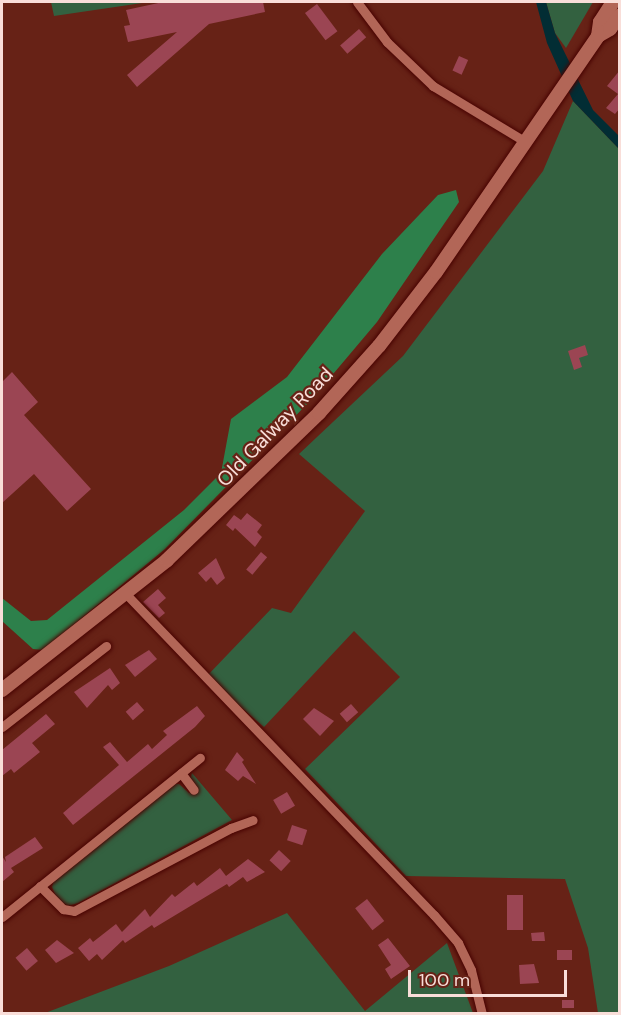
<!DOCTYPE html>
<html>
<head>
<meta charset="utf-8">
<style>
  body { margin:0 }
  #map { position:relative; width:621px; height:1015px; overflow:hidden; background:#672216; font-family:"DM Sans",sans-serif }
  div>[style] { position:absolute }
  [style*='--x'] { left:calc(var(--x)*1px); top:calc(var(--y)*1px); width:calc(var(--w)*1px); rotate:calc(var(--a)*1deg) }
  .green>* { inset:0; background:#336140 }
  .forest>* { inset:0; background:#2d804b }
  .water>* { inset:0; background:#022d34 }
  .building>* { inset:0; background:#9b4553; transform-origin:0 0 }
  .roads { filter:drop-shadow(0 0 2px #480300) drop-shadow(0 0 2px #480300) }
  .street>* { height:9px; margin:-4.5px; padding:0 4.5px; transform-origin:4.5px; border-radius:4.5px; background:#b26657 }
  .secondary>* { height:14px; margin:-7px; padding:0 7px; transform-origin:7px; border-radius:7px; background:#b26657 }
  span { translate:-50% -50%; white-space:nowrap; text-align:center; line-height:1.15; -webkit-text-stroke:4.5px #672216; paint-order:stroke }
  .street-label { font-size:20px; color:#f9ded9 }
  .frame { position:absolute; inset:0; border:3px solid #f9ded9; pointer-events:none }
  .scale { position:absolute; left:408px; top:970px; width:159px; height:27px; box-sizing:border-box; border:3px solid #f9ded9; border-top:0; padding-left:8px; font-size:18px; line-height:21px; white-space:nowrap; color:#f9ded9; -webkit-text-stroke:4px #672216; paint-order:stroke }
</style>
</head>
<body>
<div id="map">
  <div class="green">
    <i style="clip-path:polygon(51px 2px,149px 2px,54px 16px)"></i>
    <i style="clip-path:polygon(546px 2px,593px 2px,566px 48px,555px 33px)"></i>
    <i style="clip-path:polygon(573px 101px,619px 149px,619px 1013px,598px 1013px,588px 948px,565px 879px,406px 876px,305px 769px,400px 677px,354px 631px,264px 727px,206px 677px,272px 608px,291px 613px,365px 511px,299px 454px,403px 356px,543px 171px)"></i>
    <i style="clip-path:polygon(192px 773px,232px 820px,78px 903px,68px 906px,57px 899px,52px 887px,55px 877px,173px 784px,179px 784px,189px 793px,196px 788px,190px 779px)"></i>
    <i style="clip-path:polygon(287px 913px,365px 1011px,447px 943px,473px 1013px,45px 1013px,169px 966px)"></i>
  </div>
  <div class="forest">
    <i style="clip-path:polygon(456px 190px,459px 202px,377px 322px,312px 399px,165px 549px,43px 650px,33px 649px,2px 621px,2px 598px,31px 621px,47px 620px,184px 510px,221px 473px,231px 419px,287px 377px,382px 254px,438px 195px)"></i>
  </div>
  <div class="water">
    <i style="clip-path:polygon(536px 2px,546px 2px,555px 33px,593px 110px,619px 136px,619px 149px,573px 101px,547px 43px)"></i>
  </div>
  <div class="building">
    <i style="clip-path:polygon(163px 2px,263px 2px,265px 12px,209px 24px,137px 87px,127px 75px,177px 32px,128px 42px,124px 26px,130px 25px,126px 10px)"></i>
    <i style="left:317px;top:4px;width:34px;height:15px;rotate:53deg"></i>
    <i style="left:359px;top:29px;width:11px;height:25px;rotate:49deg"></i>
    <i style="left:459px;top:56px;width:10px;height:16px;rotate:24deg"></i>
    <i style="clip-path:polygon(620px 70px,620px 108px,615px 114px,606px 108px,618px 94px,607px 86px)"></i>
    <i style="clip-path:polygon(585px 345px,588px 355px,579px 358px,582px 367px,574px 370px,568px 351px)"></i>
    <i style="clip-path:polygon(12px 372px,38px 402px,24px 415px,91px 489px,67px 511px,34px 474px,2px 503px,2px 382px)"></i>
    <i style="clip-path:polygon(247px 513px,262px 525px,257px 532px,262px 537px,255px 547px,235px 528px,233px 531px,226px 525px,234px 515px,241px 520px)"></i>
    <i style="left:261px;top:552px;width:8px;height:23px;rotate:40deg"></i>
    <i style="clip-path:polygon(216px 558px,225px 578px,217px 585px,211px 577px,206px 582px,198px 573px)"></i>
    <i style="clip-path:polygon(158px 589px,166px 598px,158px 605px,165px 613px,159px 618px,143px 602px)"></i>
    <i style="clip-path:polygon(149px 650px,157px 659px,135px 677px,125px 665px)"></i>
    <i style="clip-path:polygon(110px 668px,120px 683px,112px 690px,108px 685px,87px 708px,74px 692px)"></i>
    <i style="left:137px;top:702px;width:11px;height:15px;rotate:49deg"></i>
    <i style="left:351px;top:704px;width:11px;height:15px;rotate:49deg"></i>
    <i style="clip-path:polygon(197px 706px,205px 716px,195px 727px,73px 825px,63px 813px,119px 765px,103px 747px,110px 742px,127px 762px,148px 744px,152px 749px,167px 735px,163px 731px)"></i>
    <i style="clip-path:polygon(314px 708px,334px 721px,320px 736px,303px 719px)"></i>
    <i style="clip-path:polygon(46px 714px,55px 724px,32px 743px,40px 752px,14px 773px,11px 769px,2px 776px,2px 750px)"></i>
    <i style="clip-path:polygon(237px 752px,244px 760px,242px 762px,256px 784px,243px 776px,238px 781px,225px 770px)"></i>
    <i style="left:287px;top:792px;width:16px;height:16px;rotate:60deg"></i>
    <i style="left:292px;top:825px;width:16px;height:16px;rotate:18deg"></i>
    <i style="clip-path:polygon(35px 837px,43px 848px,11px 868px,14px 872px,2px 882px,2px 856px,6px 862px,5px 857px)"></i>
    <i style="left:279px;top:850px;width:16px;height:14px;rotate:43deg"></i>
    <i style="clip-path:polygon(248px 859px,265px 872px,247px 882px,243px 877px,229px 887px,227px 884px,154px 928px,152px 925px,125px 943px,123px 940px,102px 960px,97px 954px,89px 961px,78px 948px,90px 938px,93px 942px,116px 924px,122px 932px,145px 909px,150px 917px,172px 894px,175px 897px,194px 882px,197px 886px,220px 868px,226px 876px)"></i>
    <i style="left:507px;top:895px;width:16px;height:35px"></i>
    <i style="left:367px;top:899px;width:28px;height:15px;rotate:52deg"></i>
    <i style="clip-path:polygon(544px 932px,545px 941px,532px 941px,531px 933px)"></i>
    <i style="clip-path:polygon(388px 938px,410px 966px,391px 979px,385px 969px,391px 965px,378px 945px)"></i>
    <i style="clip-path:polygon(57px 940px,74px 953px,56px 963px,45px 950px)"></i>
    <i style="left:27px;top:948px;width:17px;height:15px;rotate:50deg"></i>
    <i style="left:572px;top:950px;width:10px;height:15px;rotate:90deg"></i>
    <i style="clip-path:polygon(534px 964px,539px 983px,520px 984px,519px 965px)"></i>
    <i style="left:562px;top:1000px;width:12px;height:8px"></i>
  </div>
  <div class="roads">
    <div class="street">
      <i style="--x:357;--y:2;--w:50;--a:53.1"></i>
      <i style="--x:387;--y:42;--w:64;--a:43.7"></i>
      <i style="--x:433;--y:86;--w:109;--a:31.1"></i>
      <i style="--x:126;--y:594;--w:445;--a:46.2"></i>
      <i style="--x:434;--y:915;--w:37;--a:49"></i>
      <i style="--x:458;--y:943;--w:30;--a:64"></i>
      <i style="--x:471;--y:970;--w:45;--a:76"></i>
      <i style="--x:2;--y:727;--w:132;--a:-37.9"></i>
      <i style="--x:181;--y:773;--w:21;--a:53"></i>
      <i style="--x:40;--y:886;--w:33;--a:45"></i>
      <i style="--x:63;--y:909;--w:11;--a:10"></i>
      <i style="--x:74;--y:911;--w:178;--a:-27.9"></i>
      <i style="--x:231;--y:828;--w:23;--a:-20"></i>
      <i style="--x:2;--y:917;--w:254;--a:-38.8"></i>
    </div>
    <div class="secondary">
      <i style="--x:598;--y:36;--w:14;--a:-82"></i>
      <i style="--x:600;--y:22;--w:24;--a:-57"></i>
      <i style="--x:2;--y:690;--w:210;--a:-38.2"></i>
      <i style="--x:167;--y:560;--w:211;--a:-44"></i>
      <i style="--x:319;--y:413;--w:90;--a:-48.2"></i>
      <i style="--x:379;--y:346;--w:93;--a:-52.4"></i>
      <i style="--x:436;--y:272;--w:286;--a:-55.5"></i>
      <i style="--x:598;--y:36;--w:14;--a:-30"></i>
      <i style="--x:610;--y:29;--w:17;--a:-54"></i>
    </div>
  </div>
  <div class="street-label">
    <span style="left:275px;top:427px;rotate:-46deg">Old Galway Road</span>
  </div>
  <div class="frame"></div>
  <div class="scale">100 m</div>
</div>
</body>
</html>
